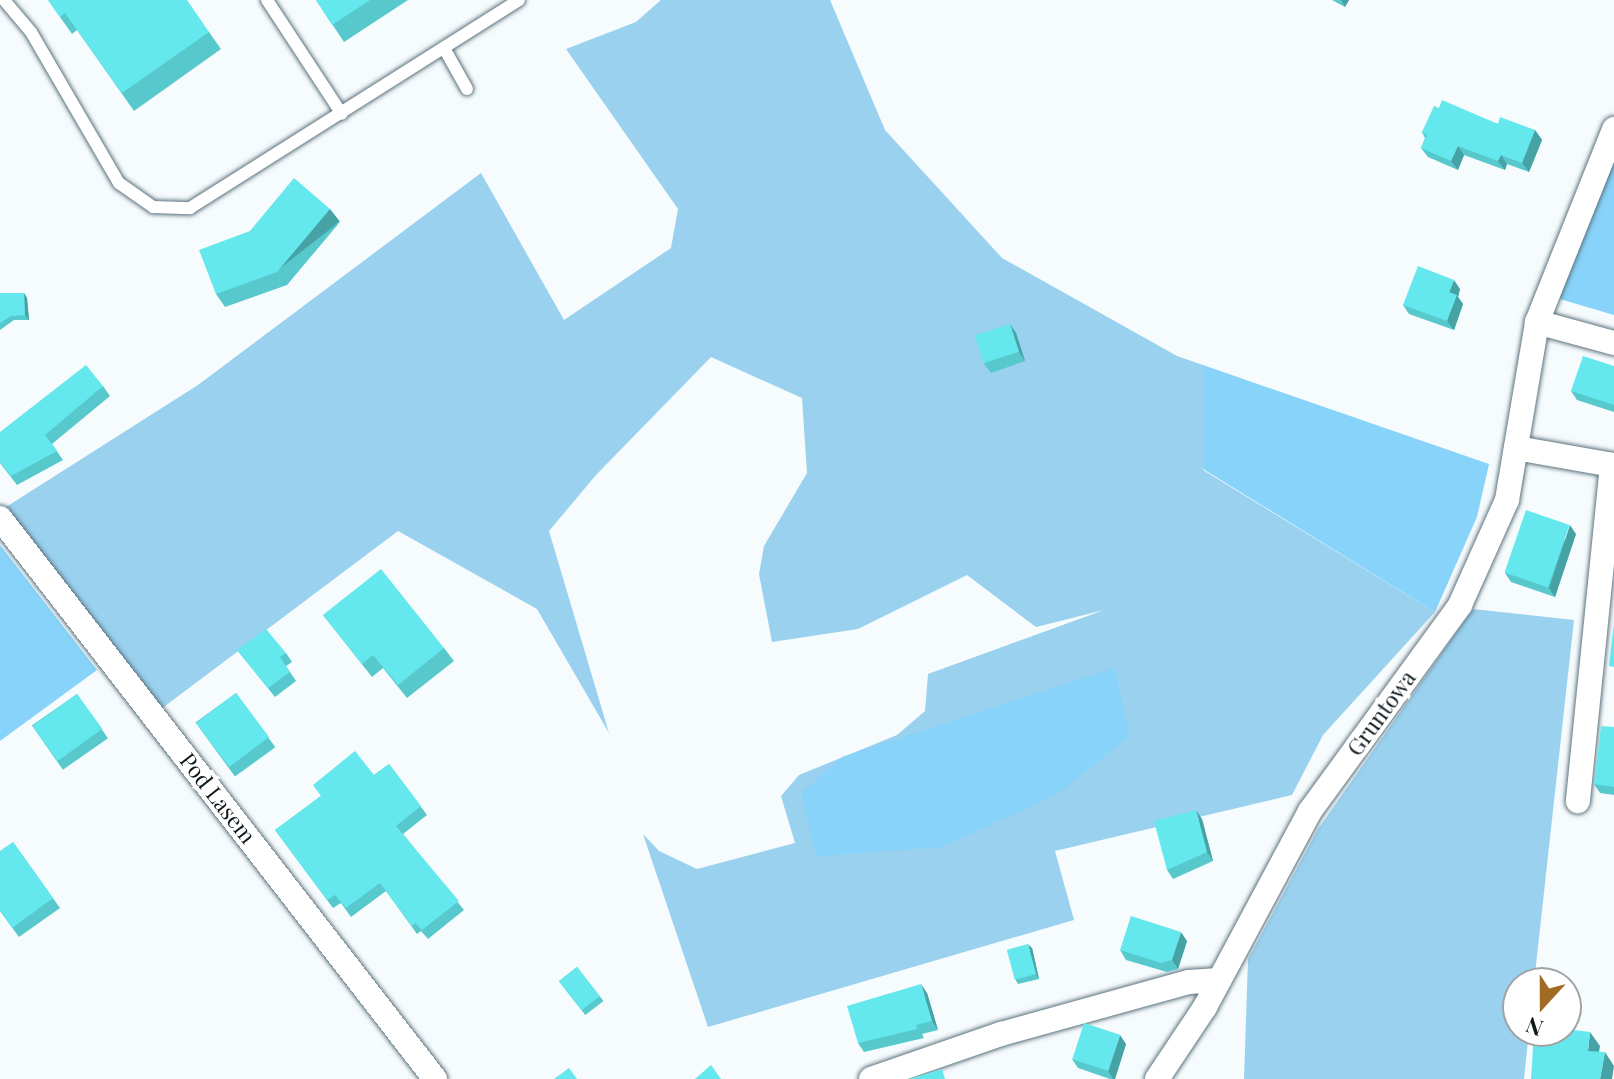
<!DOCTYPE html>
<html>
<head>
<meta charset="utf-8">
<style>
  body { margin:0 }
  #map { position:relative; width:1614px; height:1079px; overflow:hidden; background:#f6fbfd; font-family:"Playfair Display",serif }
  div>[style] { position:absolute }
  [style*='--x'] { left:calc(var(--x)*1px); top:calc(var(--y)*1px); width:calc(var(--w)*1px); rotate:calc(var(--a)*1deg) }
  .green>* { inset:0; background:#99d1ef }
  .forest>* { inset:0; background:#87d3f9 }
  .roads { filter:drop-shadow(0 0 2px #5c737f) drop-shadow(0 0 2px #5c737f) }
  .lane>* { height:12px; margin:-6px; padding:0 6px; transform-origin:6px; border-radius:6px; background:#fff }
  .street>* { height:24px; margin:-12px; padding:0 12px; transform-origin:12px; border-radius:12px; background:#fff }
  .wall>* { inset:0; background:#57c8cc; transform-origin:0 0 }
  .shaded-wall>* { inset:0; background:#47a2a6; transform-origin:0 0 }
  .building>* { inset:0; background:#65e8ed; transform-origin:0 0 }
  span { translate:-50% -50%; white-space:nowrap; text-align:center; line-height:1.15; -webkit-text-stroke:8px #fff; paint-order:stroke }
  .street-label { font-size:22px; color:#0f181c }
  .north { position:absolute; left:1502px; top:967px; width:80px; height:80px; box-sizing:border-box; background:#fff; border:2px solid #9fa3a4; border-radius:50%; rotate:201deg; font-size:22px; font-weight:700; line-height:32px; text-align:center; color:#0f181c }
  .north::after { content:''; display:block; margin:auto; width:28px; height:36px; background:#a16a25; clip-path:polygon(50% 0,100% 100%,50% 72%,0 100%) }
</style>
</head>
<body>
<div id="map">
  <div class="green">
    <i style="clip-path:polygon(661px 0,830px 0,885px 130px,1002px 258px,1177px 356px,1203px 365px,1203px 470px,1435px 612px,1323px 735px,1292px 795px,1055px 851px,1074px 920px,708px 1027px,643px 834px,659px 851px,697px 869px,795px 843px,781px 796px,799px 775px,897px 735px,925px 711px,928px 674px,1104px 610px,1036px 627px,967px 575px,858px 629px,772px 642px,759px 574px,764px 546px,807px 473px,802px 398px,711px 357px,596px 475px,549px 531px,609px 733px,537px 609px,398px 531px,161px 709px,6px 507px,198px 385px,481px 173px,564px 320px,671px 248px,678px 209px,566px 49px,636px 22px)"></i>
    <i style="clip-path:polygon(1473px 609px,1574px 620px,1534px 983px,1518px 983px,1518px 1031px,1529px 1031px,1524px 1079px,1244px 1079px,1248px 959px,1318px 829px)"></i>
  </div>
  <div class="forest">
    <i style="clip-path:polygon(1614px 155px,1614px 315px,1553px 297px)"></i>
    <i style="clip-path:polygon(1203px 365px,1489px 464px,1477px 517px,1435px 612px,1203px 469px)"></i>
    <i style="clip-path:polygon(0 545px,97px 670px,0 741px)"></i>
    <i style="clip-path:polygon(1115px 668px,1129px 736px,1059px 793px,942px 847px,816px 856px,801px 793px,842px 757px)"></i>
  </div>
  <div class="roads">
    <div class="lane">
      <i style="--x:4;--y:0;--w:42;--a:49.8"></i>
      <i style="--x:31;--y:32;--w:175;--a:59.8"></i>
      <i style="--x:119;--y:183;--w:42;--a:35.2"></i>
      <i style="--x:153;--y:207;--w:37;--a:2"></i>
      <i style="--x:190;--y:208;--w:389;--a:-32.3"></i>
      <i style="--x:267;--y:0;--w:136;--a:56.7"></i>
      <i style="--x:444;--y:48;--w:47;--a:60.7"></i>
    </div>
    <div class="street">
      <i style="--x:1537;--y:322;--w:80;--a:15.3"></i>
      <i style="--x:1516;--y:448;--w:97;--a:10"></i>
      <i style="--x:1612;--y:465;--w:338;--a:95.8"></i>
      <i style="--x:0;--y:518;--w:710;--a:52.21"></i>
      <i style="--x:871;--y:1079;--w:138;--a:-19.1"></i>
      <i style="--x:1001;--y:1034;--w:195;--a:-15.5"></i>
      <i style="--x:1189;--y:982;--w:30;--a:-4"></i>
      <i style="--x:1157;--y:1079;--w:87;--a:-56.3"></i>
      <i style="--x:1205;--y:1007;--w:222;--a:-61.8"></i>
      <i style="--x:1310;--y:811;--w:255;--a:-53.9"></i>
      <i style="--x:1460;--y:605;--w:115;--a:-65.9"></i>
      <i style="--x:1507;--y:500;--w:181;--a:-80.4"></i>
      <i style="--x:1537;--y:322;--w:208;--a:-68.2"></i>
    </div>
  </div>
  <div class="wall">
    <i style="clip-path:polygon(48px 0,209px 32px,221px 49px,134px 111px,77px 30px,72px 34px)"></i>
    <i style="clip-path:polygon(316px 0,408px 0,344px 42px)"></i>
    <i style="clip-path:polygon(1332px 0,1349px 0,1345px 7px)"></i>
    <i style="clip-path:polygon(1439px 108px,1498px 124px,1535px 130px,1542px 140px,1529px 172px,1507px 164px,1505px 170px,1464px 155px,1458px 170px,1428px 157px,1421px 148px,1425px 138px,1422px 132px)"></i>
    <i style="clip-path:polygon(340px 222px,287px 285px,225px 307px,216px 294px)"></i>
    <i style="clip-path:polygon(1460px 289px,1458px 297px,1463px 304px,1454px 330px,1409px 314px,1403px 305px)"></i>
    <i style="clip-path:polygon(0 293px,24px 293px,27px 298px,29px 320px,14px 320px,0 330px)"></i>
    <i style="clip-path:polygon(1016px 333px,1025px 361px,991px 373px,984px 364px)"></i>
    <i style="clip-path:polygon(1614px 366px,1614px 412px,1577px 400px,1571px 391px)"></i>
    <i style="clip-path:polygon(103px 386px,110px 396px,52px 444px,63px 460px,17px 485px,0 463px)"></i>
    <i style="clip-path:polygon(1576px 534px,1555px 597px,1511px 582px,1505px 573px)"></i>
    <i style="clip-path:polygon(323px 615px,444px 648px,454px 661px,407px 698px,383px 668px,372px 677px)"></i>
    <i style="clip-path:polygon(237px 650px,286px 653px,292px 662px,286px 666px,296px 681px,275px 697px)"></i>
    <i style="left:236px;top:693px;width:67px;height:50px;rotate:54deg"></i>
    <i style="left:77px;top:694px;width:54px;height:55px;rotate:55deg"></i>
    <i style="clip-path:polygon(1614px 727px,1614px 795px,1600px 793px,1594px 784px)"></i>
    <i style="clip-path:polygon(389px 764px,427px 815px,403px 834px,464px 910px,428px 939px,421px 931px,417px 934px,386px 891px,351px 917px,341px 903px,333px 908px,275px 830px,321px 796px,374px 775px)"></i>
    <i style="clip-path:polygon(1202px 819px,1213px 861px,1173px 879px,1167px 870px)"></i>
    <i style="clip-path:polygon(13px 842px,60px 908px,19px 937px,0 911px)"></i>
    <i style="clip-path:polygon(1187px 941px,1178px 969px,1167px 972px,1126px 960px,1120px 950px)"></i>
    <i style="clip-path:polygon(1032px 948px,1039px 979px,1018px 984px,1015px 979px)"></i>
    <i style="left:577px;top:967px;width:43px;height:23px;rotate:52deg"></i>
    <i style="clip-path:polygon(927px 993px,938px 1030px,922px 1034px,924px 1038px,864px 1052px,858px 1043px)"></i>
    <i style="clip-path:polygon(1126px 1044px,1115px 1079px,1110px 1079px,1078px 1068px,1072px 1059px)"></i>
  </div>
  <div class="shaded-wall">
    <i style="clip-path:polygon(1341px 0,1349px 0,1345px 7px)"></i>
    <i style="clip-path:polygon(1535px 130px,1542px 140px,1529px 172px,1522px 163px)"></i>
    <i style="clip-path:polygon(1458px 146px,1464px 155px,1458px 170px,1451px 161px)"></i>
    <i style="clip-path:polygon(1501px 155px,1507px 164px,1505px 170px,1498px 161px)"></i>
    <i style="left:330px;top:209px;width:16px;height:82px;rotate:52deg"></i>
    <i style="clip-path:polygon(1454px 280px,1460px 289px,1458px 297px,1463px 304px,1454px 330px,1447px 321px,1449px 292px)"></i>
    <i style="clip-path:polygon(24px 293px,27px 298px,29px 320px,25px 315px)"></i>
    <i style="clip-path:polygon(1010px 324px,1016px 333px,1025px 361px,1019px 352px)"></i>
    <i style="clip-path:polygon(1570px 525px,1576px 534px,1555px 597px,1549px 588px)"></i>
    <i style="clip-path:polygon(1196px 810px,1202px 819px,1213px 861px,1207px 852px)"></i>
    <i style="clip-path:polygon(1181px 932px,1187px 941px,1178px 969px,1172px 960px)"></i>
    <i style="clip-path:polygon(1028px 944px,1032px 948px,1039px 979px,1036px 974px)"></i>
    <i style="clip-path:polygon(921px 984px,927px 993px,938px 1030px,932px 1021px)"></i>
    <i style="clip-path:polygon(1590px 1032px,1600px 1046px,1597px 1064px,1588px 1051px)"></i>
    <i style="clip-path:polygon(1120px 1035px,1126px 1044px,1115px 1079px,1113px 1079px,1108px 1071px)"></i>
    <i style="clip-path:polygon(1605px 1052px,1614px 1066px,1612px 1079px,1600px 1079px)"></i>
  </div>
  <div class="building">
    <i style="clip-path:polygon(48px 0,187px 0,209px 32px,122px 93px,65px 13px,60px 17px)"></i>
    <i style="clip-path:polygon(316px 0,370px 0,332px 25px)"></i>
    <i style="clip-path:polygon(1442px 100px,1498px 124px,1500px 117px,1535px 130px,1522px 163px,1501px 155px,1498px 161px,1458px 146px,1451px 161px,1421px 148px,1427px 135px,1422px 132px,1434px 106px,1439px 108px)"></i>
    <i style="clip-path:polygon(294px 178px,330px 209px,277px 272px,216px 294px,199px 250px,250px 231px)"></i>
    <i style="clip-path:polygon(1418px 266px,1454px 280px,1449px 292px,1457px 295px,1447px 321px,1403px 305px)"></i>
    <i style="clip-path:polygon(0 293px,24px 293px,25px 315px,11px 316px,0 323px)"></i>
    <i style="left:1010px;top:324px;width:29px;height:37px;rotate:72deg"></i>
    <i style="clip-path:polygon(1583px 356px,1614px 366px,1614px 405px,1571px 391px)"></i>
    <i style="clip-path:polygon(86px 365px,103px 386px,45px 435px,57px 451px,11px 476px,0 462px,0 432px)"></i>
    <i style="left:1526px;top:510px;width:46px;height:66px;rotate:19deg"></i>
    <i style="clip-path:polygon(381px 569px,444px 648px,398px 685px,373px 655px,362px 664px,323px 615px)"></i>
    <i style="clip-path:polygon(1614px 622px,1614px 667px,1609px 666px)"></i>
    <i style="clip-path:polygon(266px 629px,286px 653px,280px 657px,290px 672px,268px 688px,237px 650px)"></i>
    <i style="left:236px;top:693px;width:55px;height:50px;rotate:53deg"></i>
    <i style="left:77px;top:694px;width:43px;height:55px;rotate:54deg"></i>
    <i style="clip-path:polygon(1601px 726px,1614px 727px,1614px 787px,1594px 784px)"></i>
    <i style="clip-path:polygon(355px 751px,374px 775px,389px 764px,421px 806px,396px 826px,459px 901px,422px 930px,415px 923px,412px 926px,380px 883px,346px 908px,335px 895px,327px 900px,275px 830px,321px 796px,313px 785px)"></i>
    <i style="clip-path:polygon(1196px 810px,1207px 852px,1167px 870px,1154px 821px)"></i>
    <i style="clip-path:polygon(13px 842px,53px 898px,12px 928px,0 910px,0 851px)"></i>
    <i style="clip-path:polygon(1131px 916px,1181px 932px,1172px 960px,1161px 963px,1120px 950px)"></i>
    <i style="left:1028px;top:944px;width:31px;height:22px;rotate:75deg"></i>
    <i style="left:577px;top:967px;width:37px;height:23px;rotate:52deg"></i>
    <i style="clip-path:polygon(921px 984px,932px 1021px,916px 1025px,917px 1029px,858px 1043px,847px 1006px)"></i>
    <i style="left:1084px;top:1023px;width:38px;height:38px;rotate:18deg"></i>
    <i style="clip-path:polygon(1566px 1029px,1590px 1032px,1588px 1051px,1605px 1052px,1600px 1079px,1531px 1079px,1534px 1032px,1547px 1033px,1547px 1031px,1566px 1031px)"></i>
    <i style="clip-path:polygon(711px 1065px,721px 1079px,695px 1079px)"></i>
    <i style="clip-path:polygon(569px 1068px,577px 1079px,554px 1079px)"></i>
    <i style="clip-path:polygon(942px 1069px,945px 1079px,909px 1079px)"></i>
  </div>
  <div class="street-label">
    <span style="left:1381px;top:713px;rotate:-54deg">Gruntowa</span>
    <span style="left:218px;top:798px;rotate:52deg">Pod Lasem</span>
  </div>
  <div class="north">N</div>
</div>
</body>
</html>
